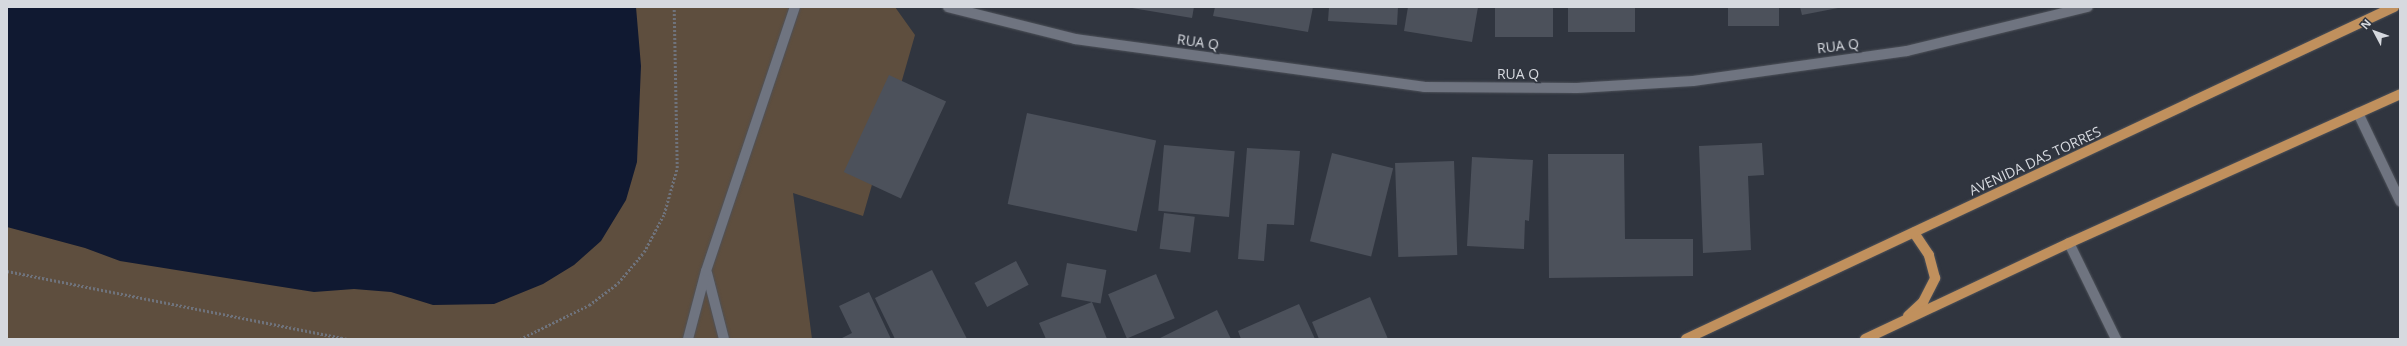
<!DOCTYPE html>
<html>
<head>
<meta charset="utf-8">
<style>
  body { margin:0 }
  #map { position:relative; width:2407px; height:346px; overflow:hidden; background:#30353f; font-family:"Open Sans",sans-serif }
  div>[style] { position:absolute }
  [style*='--x'] { left:calc(var(--x)*1px); top:calc(var(--y)*1px); width:calc(var(--w)*1px); rotate:calc(var(--a)*1deg) }
  .green>* { inset:0; background:#5e4e3e }
  .water>* { inset:0; background:#101931 }
  .building>* { inset:0; background:#4c515b; transform-origin:0 0 }
  .path>* { height:2.5px; margin-top:-1.25px; transform-origin:0; background:repeating-linear-gradient(90deg,#6f737c 0 2px,transparent 0 4px) }
  .roads { filter:drop-shadow(0 0 1px #4d5159) drop-shadow(0 0 1px #4d5159) }
  .minor>* { height:10px; margin:-5px; padding:0 5px; transform-origin:5px; border-radius:5px; background:#6f7480 }
  .major>* { height:10px; margin:-5px; padding:0 5px; transform-origin:5px; border-radius:5px; background:#c0905d }
  span { translate:-50% -50%; white-space:nowrap; text-align:center; line-height:1.15; -webkit-text-stroke:3.5px #30353f; paint-order:stroke }
  .street-label { font-size:14px; color:#d6d9df }
  .frame { position:absolute; inset:0; border:8px solid #d6d9df; pointer-events:none }
  .north { position:absolute; left:2355px; top:12px; width:40px; height:40px; -webkit-text-stroke:3px #30353f; paint-order:stroke; rotate:311deg; font-size:11px; font-weight:700; line-height:16px; text-align:center; color:#d6d9df }
  .north::after { content:''; display:block; margin:auto; width:14px; height:18px; background:#d6d9df; clip-path:polygon(50% 0,100% 100%,50% 72%,0 100%) }
</style>
</head>
<body>
<div id="map">
  <div class="green">
    <i style="clip-path:polygon(7px 7px,895px 7px,915px 35px,863px 216px,793px 193px,812px 339px,7px 339px)"></i>
  </div>
  <div class="water">
    <i style="clip-path:polygon(7px 7px,636px 7px,641px 66px,637px 162px,626px 200px,601px 241px,574px 265px,543px 284px,494px 304px,433px 305px,391px 292px,354px 289px,314px 292px,120px 261px,85px 248px,7px 227px)"></i>
  </div>
  <div class="building">
    <i style="clip-path:polygon(1126px 7px,1194px 7px,1192px 18px)"></i>
    <i style="clip-path:polygon(1215px 7px,1313px 7px,1308px 32px,1213px 16px)"></i>
    <i style="clip-path:polygon(1329px 7px,1398px 7px,1397px 25px,1328px 21px)"></i>
    <i style="clip-path:polygon(1408px 7px,1478px 7px,1472px 42px,1404px 31px)"></i>
    <i style="left:1495px;top:7px;width:58px;height:30px"></i>
    <i style="left:1568px;top:7px;width:67px;height:25px"></i>
    <i style="left:1728px;top:7px;width:51px;height:19px"></i>
    <i style="clip-path:polygon(1800px 7px,1837px 7px,1838px 8px,1802px 15px)"></i>
    <i style="left:889px;top:75px;width:63px;height:107px;rotate:25deg"></i>
    <i style="left:1027px;top:113px;width:132px;height:93px;rotate:12deg"></i>
    <i style="clip-path:polygon(1762px 143px,1764px 175px,1748px 176px,1751px 250px,1703px 253px,1699px 146px)"></i>
    <i style="left:1164px;top:145px;width:71px;height:66px;rotate:5deg"></i>
    <i style="clip-path:polygon(1247px 148px,1300px 151px,1294px 225px,1267px 224px,1264px 261px,1238px 259px)"></i>
    <i style="left:1332px;top:153px;width:63px;height:91px;rotate:14deg"></i>
    <i style="clip-path:polygon(1548px 154px,1624px 154px,1625px 239px,1693px 239px,1693px 276px,1549px 278px)"></i>
    <i style="clip-path:polygon(1472px 157px,1533px 160px,1529px 221px,1525px 220px,1524px 249px,1467px 246px)"></i>
    <i style="left:1454px;top:161px;width:94px;height:59px;rotate:88deg"></i>
    <i style="left:1164px;top:213px;width:31px;height:36px;rotate:7deg"></i>
    <i style="left:1016px;top:261px;width:27px;height:47px;rotate:62deg"></i>
    <i style="left:1067px;top:263px;width:40px;height:34px;rotate:10deg"></i>
    <i style="clip-path:polygon(932px 270px,967px 339px,895px 339px,875px 298px)"></i>
    <i style="left:1156px;top:274px;width:48px;height:52px;rotate:67deg"></i>
    <i style="clip-path:polygon(869px 292px,891px 339px,840px 339px,852px 333px,839px 306px)"></i>
    <i style="clip-path:polygon(1370px 297px,1388px 339px,1319px 339px,1312px 322px)"></i>
    <i style="clip-path:polygon(1092px 302px,1107px 339px,1046px 339px,1039px 323px)"></i>
    <i style="clip-path:polygon(1299px 304px,1315px 339px,1241px 339px,1238px 331px)"></i>
    <i style="clip-path:polygon(1217px 310px,1231px 339px,1158px 339px)"></i>
  </div>
  <div class="path">
    <i style="--x:7;--y:271;--w:347;--a:11.3"></i>
    <i style="--x:520;--y:339;--w:77;--a:-26.2"></i>
    <i style="--x:589;--y:305;--w:36;--a:-37"></i>
    <i style="--x:618;--y:283;--w:40;--a:-50"></i>
    <i style="--x:644;--y:252;--w:43;--a:-62.2"></i>
    <i style="--x:664;--y:214;--w:48;--a:-74.2"></i>
    <i style="--x:677;--y:168;--w:161;--a:-91.1"></i>
  </div>
  <div class="roads">
    <div class="minor">
      <i style="--x:948;--y:7;--w:131;--a:14.1"></i>
      <i style="--x:1075;--y:39;--w:352;--a:7.8"></i>
      <i style="--x:1424;--y:87;--w:153;--a:0.4"></i>
      <i style="--x:1577;--y:88;--w:116;--a:-3.5"></i>
      <i style="--x:1693;--y:81;--w:216;--a:-8"></i>
      <i style="--x:1907;--y:51;--w:186;--a:-13.7"></i>
      <i style="--x:2358;--y:113;--w:98;--a:64.5"></i>
      <i style="--x:2069;--y:243;--w:107;--a:63.9"></i>
      <i style="--x:707;--y:273;--w:68;--a:75.6"></i>
      <i style="--x:688;--y:339;--w:70;--a:-75.2"></i>
      <i style="--x:706;--y:271;--w:279;--a:-71.4"></i>
    </div>
    <div class="major">
      <i style="--x:1908;--y:316;--w:21;--a:-43"></i>
      <i style="--x:1923;--y:302;--w:27;--a:-63"></i>
      <i style="--x:1935;--y:278;--w:24;--a:-105"></i>
      <i style="--x:1929;--y:255;--w:27;--a:-124"></i>
      <i style="--x:1686;--y:339;--w:782;--a:-25.12"></i>
      <i style="--x:1865;--y:339;--w:225;--a:-25.2"></i>
      <i style="--x:2069;--y:243;--w:363;--a:-24.2"></i>
    </div>
  </div>
  <div class="street-label">
    <span style="left:1198px;top:42px;rotate:8deg">RUA Q</span>
    <span style="left:1838px;top:46px;rotate:-7deg">RUA Q</span>
    <span style="left:1518px;top:74px">RUA Q</span>
    <span style="left:2035px;top:161px;rotate:-25deg">AVENIDA DAS TORRES</span>
  </div>
  <div class="frame"></div>
  <div class="north">N</div>
</div>
</body>
</html>
